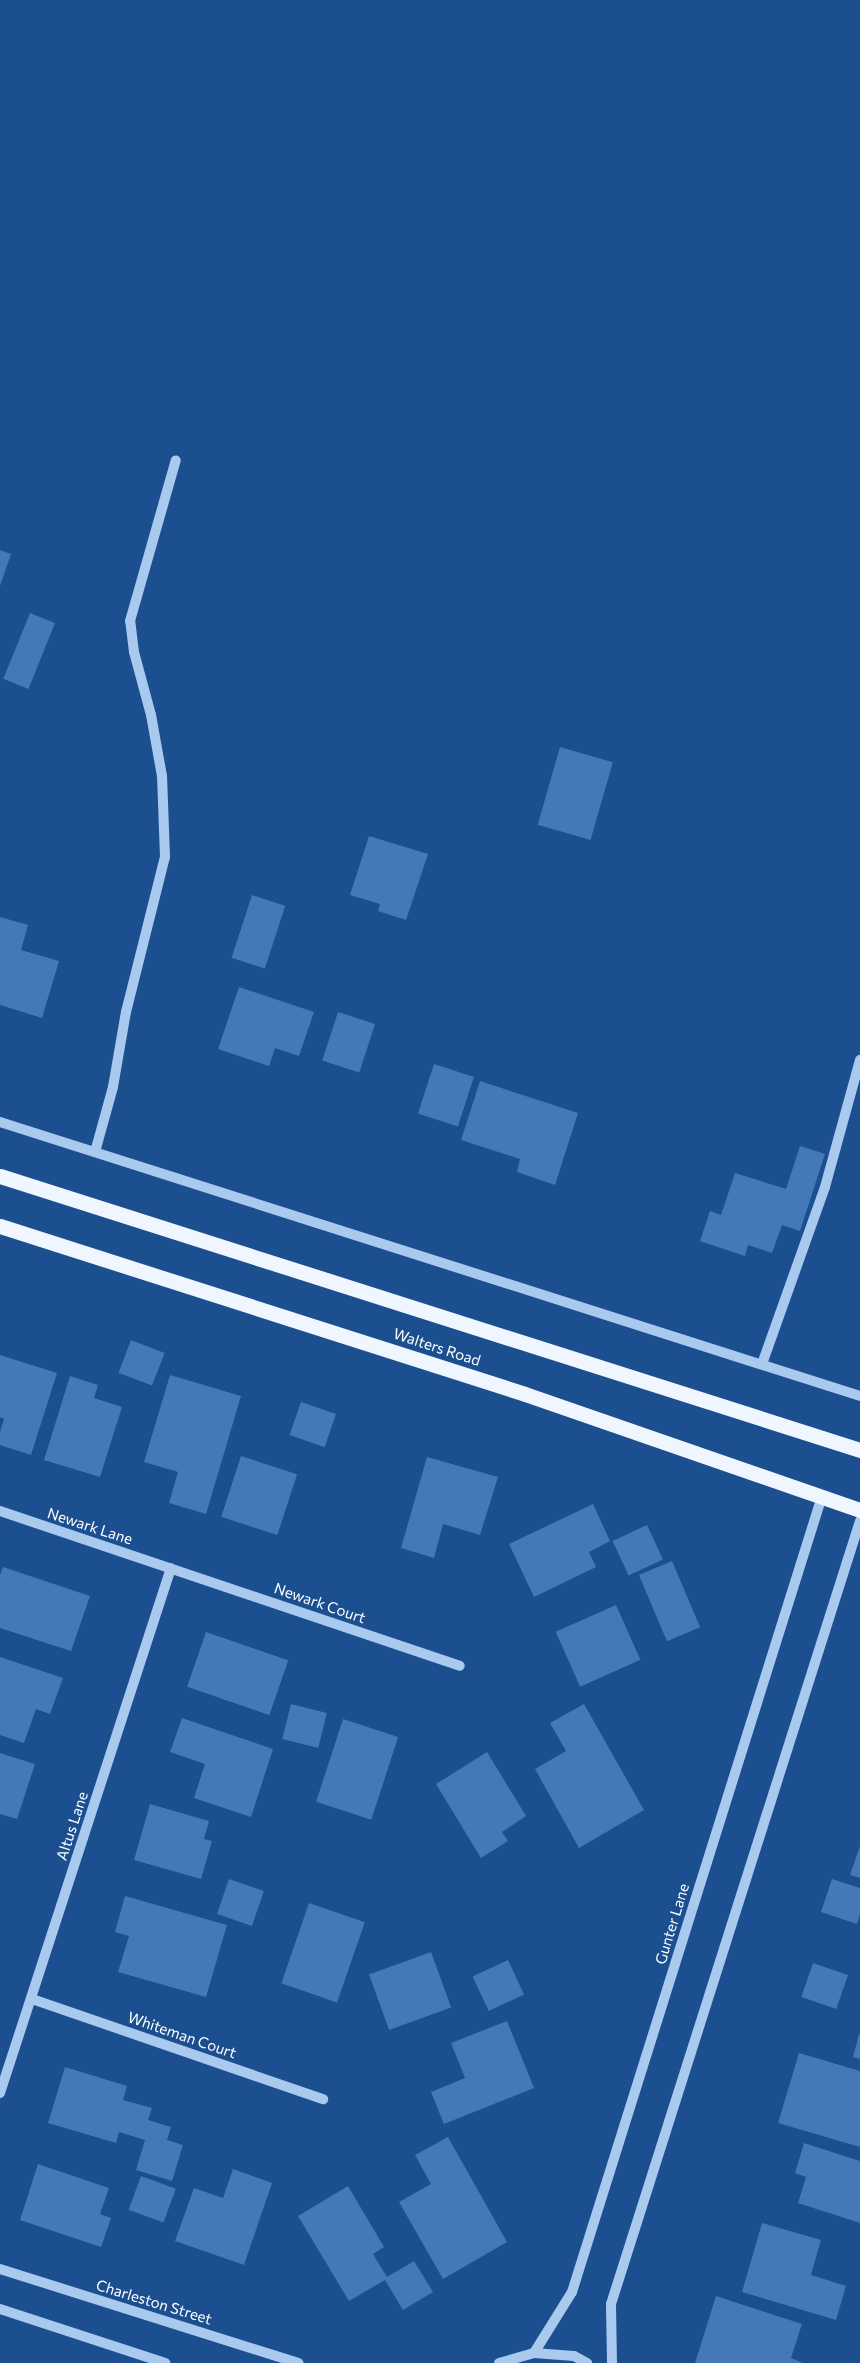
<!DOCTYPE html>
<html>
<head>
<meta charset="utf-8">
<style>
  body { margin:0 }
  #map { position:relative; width:860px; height:2363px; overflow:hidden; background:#1b4f8f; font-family:Commissioner,sans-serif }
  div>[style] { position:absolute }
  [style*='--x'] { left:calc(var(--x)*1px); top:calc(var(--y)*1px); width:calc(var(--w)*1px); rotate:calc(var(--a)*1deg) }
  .building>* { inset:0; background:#4478b7; transform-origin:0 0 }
  .minor>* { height:10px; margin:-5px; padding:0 5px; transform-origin:5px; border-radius:5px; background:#a9c9ee }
  .major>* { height:15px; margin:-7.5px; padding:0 7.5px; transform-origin:7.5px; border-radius:7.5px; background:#f0f6ff }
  span { translate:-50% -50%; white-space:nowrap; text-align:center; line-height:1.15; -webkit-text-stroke:5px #1b4f8f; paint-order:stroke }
  .street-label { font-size:15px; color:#fff }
</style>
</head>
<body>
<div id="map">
  <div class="building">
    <i style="clip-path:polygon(0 550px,11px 554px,0 586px)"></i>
    <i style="left:30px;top:613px;width:27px;height:71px;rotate:22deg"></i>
    <i style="left:560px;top:747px;width:55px;height:81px;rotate:16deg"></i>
    <i style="clip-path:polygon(369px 836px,428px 854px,406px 920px,378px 911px,380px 904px,350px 895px)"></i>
    <i style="left:252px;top:895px;width:35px;height:66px;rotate:18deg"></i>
    <i style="clip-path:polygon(0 917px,28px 925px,21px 950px,59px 961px,42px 1018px,0 1005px)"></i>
    <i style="clip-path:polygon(239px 987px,314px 1012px,299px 1056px,275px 1048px,269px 1066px,218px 1049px)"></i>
    <i style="left:338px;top:1012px;width:39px;height:51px;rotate:18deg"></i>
    <i style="left:434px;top:1064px;width:42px;height:52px;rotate:18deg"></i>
    <i style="clip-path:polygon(480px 1081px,578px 1113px,555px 1185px,517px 1172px,520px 1159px,461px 1140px)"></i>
    <i style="clip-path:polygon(800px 1146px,825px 1154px,800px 1231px,782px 1225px,772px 1253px,748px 1245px,745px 1256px,700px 1241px,710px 1211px,721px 1215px,735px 1173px,786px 1189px)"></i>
    <i style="left:131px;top:1340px;width:36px;height:35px;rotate:21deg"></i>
    <i style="clip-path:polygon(0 1355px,57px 1373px,31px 1455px,0 1445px,0 1432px,4px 1419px,0 1417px)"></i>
    <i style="clip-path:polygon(170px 1375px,241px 1396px,206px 1514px,169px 1503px,178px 1472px,144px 1462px)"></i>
    <i style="clip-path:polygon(70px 1376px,98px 1385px,94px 1398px,122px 1407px,100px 1477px,44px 1460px)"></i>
    <i style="left:301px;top:1402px;width:37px;height:35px;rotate:19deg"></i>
    <i style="left:241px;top:1456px;width:59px;height:64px;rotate:18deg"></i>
    <i style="clip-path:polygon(427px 1457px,498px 1477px,480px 1535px,443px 1524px,434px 1558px,401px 1548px)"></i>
    <i style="clip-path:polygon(593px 1504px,610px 1541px,589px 1552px,596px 1567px,534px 1597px,509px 1544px)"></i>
    <i style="left:647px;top:1525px;width:38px;height:38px;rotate:65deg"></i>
    <i style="left:672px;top:1561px;width:72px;height:36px;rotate:67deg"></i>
    <i style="clip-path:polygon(3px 1567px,90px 1596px,71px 1651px,0 1628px,0 1575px)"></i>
    <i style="left:616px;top:1605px;width:60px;height:66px;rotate:66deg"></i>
    <i style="left:206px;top:1632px;width:87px;height:58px;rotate:19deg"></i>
    <i style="clip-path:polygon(0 1657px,63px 1678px,50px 1714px,36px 1709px,24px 1743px,0 1735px)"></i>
    <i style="left:291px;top:1704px;width:37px;height:36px;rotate:14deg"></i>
    <i style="clip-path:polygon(584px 1704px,644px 1810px,579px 1848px,535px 1769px,566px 1751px,550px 1723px)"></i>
    <i style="clip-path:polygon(182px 1718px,273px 1749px,251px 1817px,194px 1798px,205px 1764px,170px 1752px)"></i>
    <i style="left:343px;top:1719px;width:58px;height:87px;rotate:18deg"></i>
    <i style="clip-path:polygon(487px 1752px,526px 1816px,502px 1832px,508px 1841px,481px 1858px,436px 1784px)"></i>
    <i style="clip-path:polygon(0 1753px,35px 1764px,17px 1819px,0 1814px)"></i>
    <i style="clip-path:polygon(150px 1804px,209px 1821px,204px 1839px,212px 1841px,201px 1879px,134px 1860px)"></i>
    <i style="clip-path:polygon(860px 1846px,860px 1878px,850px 1875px)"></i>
    <i style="left:229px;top:1879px;width:37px;height:37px;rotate:19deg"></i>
    <i style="clip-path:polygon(832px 1879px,860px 1888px,860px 1914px,857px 1924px,821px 1912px)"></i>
    <i style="clip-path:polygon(125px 1896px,227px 1925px,206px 1997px,118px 1972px,129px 1936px,115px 1932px)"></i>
    <i style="left:309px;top:1903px;width:59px;height:85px;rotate:19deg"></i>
    <i style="left:431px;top:1952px;width:59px;height:66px;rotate:70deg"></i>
    <i style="left:508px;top:1960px;width:38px;height:39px;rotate:65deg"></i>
    <i style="left:813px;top:1963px;width:37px;height:36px;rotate:19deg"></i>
    <i style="clip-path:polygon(507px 2021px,534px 2088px,444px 2124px,431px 2092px,465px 2078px,451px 2043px)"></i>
    <i style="clip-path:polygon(859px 2034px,860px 2034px,860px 2059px,853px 2057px)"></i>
    <i style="clip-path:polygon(799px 2053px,860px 2071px,860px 2147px,778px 2123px)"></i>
    <i style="clip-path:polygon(65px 2067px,127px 2086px,123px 2100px,152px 2108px,148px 2120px,171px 2127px,167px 2140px,183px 2145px,172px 2181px,136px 2170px,145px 2140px,119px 2132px,116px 2143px,48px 2123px)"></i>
    <i style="clip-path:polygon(448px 2137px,507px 2242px,443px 2279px,399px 2202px,431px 2184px,415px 2155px)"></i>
    <i style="clip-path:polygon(804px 2143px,860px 2161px,860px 2223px,798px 2203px,806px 2177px,795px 2173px)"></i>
    <i style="clip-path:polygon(38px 2164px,109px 2188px,100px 2214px,111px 2218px,101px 2247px,20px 2220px)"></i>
    <i style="clip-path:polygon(233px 2169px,272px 2183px,244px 2265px,175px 2241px,194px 2188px,223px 2198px)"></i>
    <i style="left:141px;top:2176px;width:37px;height:36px;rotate:20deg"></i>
    <i style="clip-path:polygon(348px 2186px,384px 2247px,373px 2254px,387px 2277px,414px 2261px,433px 2292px,403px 2310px,385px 2280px,349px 2301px,298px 2216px)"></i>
    <i style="clip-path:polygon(762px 2223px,821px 2240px,811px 2275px,846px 2286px,836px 2320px,742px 2292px)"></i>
    <i style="clip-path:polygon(716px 2296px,802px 2324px,791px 2358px,803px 2363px,695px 2363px)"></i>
  </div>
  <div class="minor">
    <i style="--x:0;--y:1122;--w:903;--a:17.67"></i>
    <i style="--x:95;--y:1152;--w:67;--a:-74.5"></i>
    <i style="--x:113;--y:1087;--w:76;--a:-80.2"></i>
    <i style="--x:126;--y:1012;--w:160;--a:-75.9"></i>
    <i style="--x:165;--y:857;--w:81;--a:-92.1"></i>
    <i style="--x:162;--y:776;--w:62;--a:-100.2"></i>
    <i style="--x:151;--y:715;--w:65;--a:-105.1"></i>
    <i style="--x:134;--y:652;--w:31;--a:-97"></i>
    <i style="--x:130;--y:621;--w:167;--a:-74.1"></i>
    <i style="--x:762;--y:1364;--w:188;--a:-70.4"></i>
    <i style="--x:825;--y:1187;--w:132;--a:-74.6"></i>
    <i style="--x:0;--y:1511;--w:485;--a:18.6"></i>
    <i style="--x:32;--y:1999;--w:308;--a:19"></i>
    <i style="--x:0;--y:2093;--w:552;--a:-71.96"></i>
    <i style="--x:0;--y:2269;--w:313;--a:17.5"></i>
    <i style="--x:0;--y:2309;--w:174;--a:18.1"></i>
    <i style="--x:534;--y:2353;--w:72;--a:-58.1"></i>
    <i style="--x:572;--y:2292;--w:834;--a:-72.56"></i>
    <i style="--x:499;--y:2363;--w:36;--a:-16"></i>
    <i style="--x:534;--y:2353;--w:40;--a:4.3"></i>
    <i style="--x:574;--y:2356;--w:15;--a:28"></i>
    <i style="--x:612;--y:2363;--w:59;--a:-91"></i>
    <i style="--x:611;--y:2304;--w:822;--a:-72.36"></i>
  </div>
  <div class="major">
    <i style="--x:0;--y:1176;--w:903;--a:17.67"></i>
    <i style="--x:0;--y:1226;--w:551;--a:17.74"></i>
    <i style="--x:525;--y:1394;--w:355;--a:19.1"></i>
  </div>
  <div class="street-label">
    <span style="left:437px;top:1347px;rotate:18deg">Walters Road</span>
    <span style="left:90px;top:1526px;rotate:18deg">Newark Lane</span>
    <span style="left:320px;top:1603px;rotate:19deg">Newark Court</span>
    <span style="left:72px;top:1826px;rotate:-72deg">Altus Lane</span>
    <span style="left:672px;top:1924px;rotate:-73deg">Gunter Lane</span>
    <span style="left:182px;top:2035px;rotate:19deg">Whiteman Court</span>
    <span style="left:154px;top:2302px;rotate:17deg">Charleston Street</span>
  </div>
</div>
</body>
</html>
